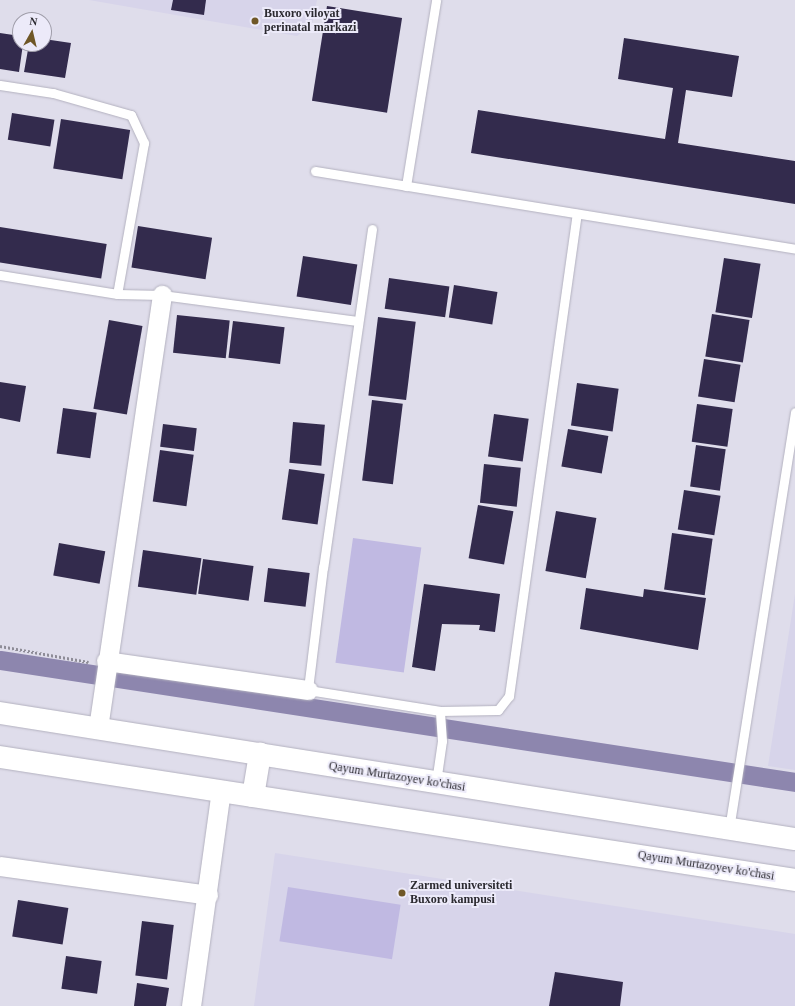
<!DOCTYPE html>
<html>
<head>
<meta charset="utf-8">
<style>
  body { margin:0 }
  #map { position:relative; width:795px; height:1006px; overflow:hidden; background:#dfddeb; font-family:Georgia,serif }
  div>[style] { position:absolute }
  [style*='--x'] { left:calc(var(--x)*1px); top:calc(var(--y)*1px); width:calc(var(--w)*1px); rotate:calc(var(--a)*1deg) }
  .built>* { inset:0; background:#d7d4ea }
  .green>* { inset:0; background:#c0b9e2; transform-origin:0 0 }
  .canal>* { height:19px; margin:-9.5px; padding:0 9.5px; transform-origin:9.5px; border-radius:9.5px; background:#8d86ae }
  .building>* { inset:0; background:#332b4d; transform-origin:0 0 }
  .path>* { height:2.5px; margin-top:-1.25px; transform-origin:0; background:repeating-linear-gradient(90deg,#8e8c97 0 2px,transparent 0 4px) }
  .roads { filter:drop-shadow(0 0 1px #b3b1bf) drop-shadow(0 0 1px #b3b1bf) }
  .lane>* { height:9px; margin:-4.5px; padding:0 4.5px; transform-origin:4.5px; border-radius:4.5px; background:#fff }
  .street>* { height:19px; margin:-9.5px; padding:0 9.5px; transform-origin:9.5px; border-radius:9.5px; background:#fff }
  .secondary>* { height:22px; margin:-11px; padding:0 11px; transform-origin:11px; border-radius:11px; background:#fff }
  .dots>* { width:11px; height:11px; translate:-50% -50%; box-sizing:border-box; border:2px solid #eceaf9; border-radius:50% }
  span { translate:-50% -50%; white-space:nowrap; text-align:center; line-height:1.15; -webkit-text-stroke:4px #eceaf9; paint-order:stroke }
  .poi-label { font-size:12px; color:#2b2a30; font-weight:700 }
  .left { translate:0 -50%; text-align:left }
  .street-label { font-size:12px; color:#2b2a30 }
  .north { position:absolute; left:12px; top:12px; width:40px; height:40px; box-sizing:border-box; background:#eceaf9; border:1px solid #9f9da9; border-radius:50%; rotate:8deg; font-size:11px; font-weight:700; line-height:16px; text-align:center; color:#2b2a30 }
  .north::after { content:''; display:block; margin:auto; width:14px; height:18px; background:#6f5727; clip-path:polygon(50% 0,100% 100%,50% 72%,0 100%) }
</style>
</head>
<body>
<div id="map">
  <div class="built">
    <i style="clip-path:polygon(89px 0,317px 0,312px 24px,297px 36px)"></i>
    <i style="clip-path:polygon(795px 594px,795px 770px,768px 766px)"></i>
    <i style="clip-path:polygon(275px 853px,795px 934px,795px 1006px,254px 1006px)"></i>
  </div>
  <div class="green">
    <i style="left:353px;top:538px;width:69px;height:126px;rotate:8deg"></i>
    <i style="left:288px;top:887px;width:114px;height:55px;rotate:9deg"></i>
  </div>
  <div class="canal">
    <i style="--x:0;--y:660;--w:804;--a:8.72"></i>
  </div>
  <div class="building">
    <i style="clip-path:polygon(173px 0,206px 0,204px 15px,171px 10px)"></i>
    <i style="left:327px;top:6px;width:76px;height:96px;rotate:9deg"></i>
    <i style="clip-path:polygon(0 33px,20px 36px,20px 44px,23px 44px,19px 72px,0 69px)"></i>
    <i style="clip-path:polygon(624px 38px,739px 56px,732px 97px,686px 90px,678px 143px,795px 161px,795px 204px,471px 153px,478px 110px,665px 139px,673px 88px,618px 79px)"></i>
    <i style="clip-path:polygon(44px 39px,71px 43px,65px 78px,24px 72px,29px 44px,44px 44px)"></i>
    <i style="left:12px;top:113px;width:43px;height:27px;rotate:9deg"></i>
    <i style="left:61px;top:119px;width:70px;height:50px;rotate:9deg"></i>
    <i style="left:138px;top:226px;width:75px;height:42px;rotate:9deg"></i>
    <i style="left:0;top:227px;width:108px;height:35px;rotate:9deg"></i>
    <i style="left:303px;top:256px;width:55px;height:41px;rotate:9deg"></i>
    <i style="left:724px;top:258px;width:37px;height:55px;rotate:9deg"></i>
    <i style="left:389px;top:278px;width:61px;height:31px;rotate:8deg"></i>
    <i style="left:454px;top:285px;width:44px;height:33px;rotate:9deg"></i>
    <i style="left:712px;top:314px;width:38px;height:43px;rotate:9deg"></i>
    <i style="left:177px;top:315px;width:53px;height:38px;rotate:6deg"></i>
    <i style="left:378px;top:317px;width:38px;height:79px;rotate:7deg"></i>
    <i style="left:109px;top:320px;width:34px;height:90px;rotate:10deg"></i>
    <i style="left:233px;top:321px;width:52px;height:37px;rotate:7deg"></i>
    <i style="left:704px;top:359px;width:37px;height:38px;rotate:9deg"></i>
    <i style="clip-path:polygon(0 382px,26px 386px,20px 422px,0 418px)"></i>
    <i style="left:577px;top:383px;width:42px;height:43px;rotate:8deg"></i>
    <i style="left:372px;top:400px;width:31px;height:81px;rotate:7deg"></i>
    <i style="left:697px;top:404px;width:36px;height:38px;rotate:8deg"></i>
    <i style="left:63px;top:408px;width:34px;height:46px;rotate:8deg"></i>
    <i style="left:494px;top:414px;width:35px;height:43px;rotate:8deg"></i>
    <i style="left:293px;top:422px;width:32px;height:41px;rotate:5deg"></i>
    <i style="left:163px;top:424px;width:34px;height:23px;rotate:7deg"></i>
    <i style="left:568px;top:429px;width:41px;height:38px;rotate:10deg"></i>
    <i style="left:696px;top:445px;width:30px;height:42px;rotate:8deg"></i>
    <i style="left:160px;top:450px;width:34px;height:52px;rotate:8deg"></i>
    <i style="left:484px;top:464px;width:37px;height:39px;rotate:6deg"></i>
    <i style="left:289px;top:469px;width:36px;height:51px;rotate:8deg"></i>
    <i style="left:684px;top:490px;width:37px;height:40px;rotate:9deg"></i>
    <i style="left:478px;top:505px;width:36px;height:54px;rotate:10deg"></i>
    <i style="left:556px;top:511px;width:41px;height:61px;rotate:10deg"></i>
    <i style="left:672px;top:533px;width:41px;height:57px;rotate:8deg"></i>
    <i style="left:59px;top:543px;width:47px;height:33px;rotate:10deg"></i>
    <i style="left:143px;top:550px;width:59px;height:37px;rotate:8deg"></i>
    <i style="left:203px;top:559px;width:51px;height:35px;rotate:8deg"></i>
    <i style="left:268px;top:568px;width:42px;height:34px;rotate:7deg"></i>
    <i style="clip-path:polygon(424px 584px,500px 594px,495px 632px,479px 630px,480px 625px,442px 624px,435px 671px,412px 667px)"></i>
    <i style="clip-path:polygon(586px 588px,643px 597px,644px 589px,706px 598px,698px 650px,580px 629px)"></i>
    <i style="left:18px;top:900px;width:51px;height:37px;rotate:9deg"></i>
    <i style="left:142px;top:921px;width:32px;height:55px;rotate:7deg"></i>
    <i style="left:66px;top:956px;width:36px;height:33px;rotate:8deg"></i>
    <i style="clip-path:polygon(555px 972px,623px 982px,620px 1006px,549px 1006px)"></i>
    <i style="clip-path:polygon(137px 983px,169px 988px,166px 1006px,134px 1006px)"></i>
  </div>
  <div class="path">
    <i style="--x:0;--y:646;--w:90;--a:10.2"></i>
  </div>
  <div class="roads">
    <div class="lane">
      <i style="--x:0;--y:85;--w:54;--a:8.6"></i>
      <i style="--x:53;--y:93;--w:81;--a:15.8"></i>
      <i style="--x:131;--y:115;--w:31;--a:65"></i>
      <i style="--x:144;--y:143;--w:153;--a:100.1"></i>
      <i style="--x:315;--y:171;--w:486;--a:9.2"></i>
      <i style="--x:406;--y:186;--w:188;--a:-80.8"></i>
      <i style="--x:372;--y:229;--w:342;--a:98.2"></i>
      <i style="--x:323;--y:567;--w:124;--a:97"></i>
      <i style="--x:308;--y:690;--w:134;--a:9"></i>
      <i style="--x:0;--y:275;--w:119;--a:9.2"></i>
      <i style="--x:117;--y:294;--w:45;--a:1.3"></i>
      <i style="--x:162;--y:295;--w:197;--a:7.6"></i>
      <i style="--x:436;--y:782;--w:41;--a:-81.7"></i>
      <i style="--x:442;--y:741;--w:30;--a:-94"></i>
      <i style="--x:440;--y:711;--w:58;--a:-1"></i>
      <i style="--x:498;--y:710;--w:18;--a:-52"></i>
      <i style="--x:509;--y:696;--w:487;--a:-82"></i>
      <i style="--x:729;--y:829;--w:422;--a:-81"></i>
    </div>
    <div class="street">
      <i style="--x:106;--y:661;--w:204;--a:8.2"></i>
      <i style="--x:98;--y:728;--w:438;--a:-81.6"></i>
      <i style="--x:0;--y:866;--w:210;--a:7.9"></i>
      <i style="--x:191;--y:1006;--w:217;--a:-82.1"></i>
    </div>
    <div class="secondary">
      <i style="--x:0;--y:713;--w:805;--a:9.01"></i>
      <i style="--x:0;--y:757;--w:804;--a:8.79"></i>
      <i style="--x:253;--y:796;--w:43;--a:-80.5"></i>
    </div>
  </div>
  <div class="dots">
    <i style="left:255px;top:21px;background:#6f5727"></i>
    <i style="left:402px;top:893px;background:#6f5727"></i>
  </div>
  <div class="poi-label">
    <span class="left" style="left:264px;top:21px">Buxoro viloyat<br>perinatal markazi</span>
    <span class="left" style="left:410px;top:893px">Zarmed universiteti<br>Buxoro kampusi</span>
  </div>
  <div class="street-label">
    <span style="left:397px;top:777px;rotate:9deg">Qayum Murtazoyev ko'chasi</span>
    <span style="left:706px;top:866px;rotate:9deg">Qayum Murtazoyev ko'chasi</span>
  </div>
  <div class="north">N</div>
</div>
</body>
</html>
